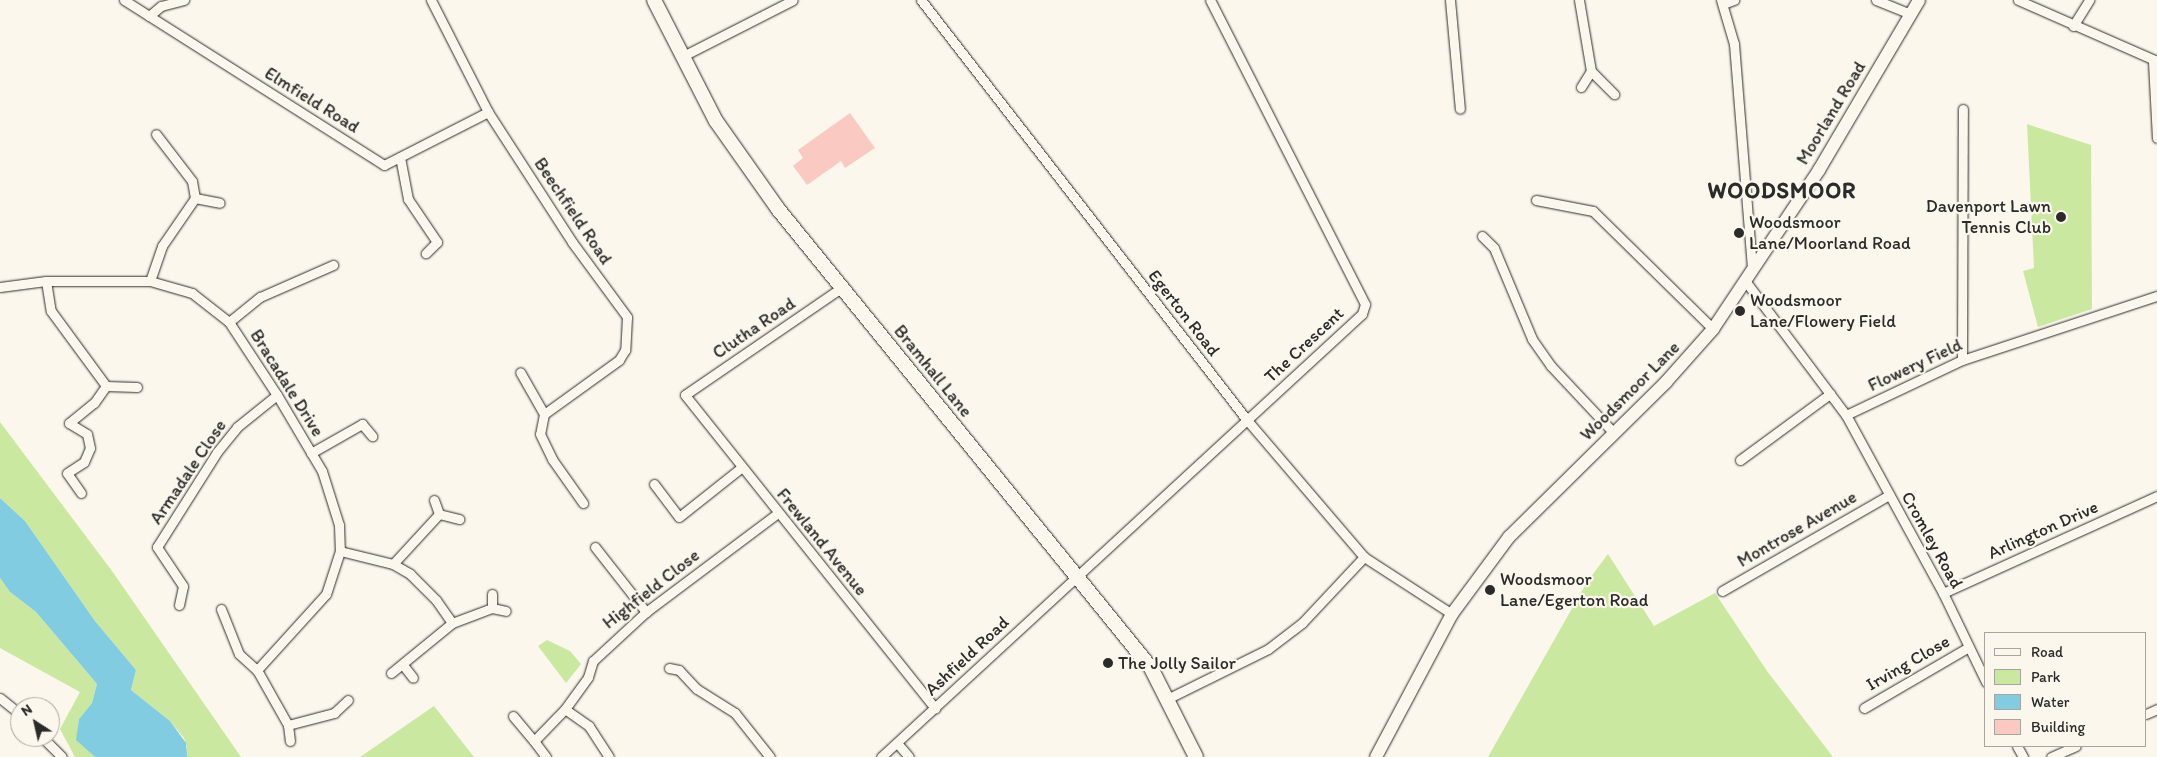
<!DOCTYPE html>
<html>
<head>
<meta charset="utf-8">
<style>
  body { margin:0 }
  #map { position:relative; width:2157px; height:757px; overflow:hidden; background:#fbf7ec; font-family:Itim,sans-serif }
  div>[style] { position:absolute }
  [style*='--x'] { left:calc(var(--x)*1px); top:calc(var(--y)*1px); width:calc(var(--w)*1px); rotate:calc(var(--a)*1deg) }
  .green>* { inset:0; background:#cae8a0 }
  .water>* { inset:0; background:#82cce2 }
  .building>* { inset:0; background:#f9c9c2 }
  .roads { filter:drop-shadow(0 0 1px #2b2b2b) drop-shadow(0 0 1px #2b2b2b) }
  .street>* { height:9px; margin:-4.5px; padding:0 4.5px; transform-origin:4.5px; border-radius:4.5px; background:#fbf7ec }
  .secondary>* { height:12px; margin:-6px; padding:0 6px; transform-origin:6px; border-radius:6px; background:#fbf7ec }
  .primary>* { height:14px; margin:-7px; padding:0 7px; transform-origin:7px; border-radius:7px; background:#fbf7ec }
  .dots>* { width:14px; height:14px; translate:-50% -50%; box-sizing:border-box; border:2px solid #fbf7ec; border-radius:50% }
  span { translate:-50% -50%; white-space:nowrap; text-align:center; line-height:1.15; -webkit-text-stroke:4.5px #fbf7ec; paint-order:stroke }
  .street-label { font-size:18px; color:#2b2b2b }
  .poi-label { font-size:18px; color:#2b2b2b }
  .right { translate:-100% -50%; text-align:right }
  .left { translate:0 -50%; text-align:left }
  .district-label { font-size:22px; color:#2b2b2b; font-weight:700; letter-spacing:1px }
  .legend { position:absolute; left:1984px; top:632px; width:162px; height:115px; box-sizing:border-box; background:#fbf7ec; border:1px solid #a8a59f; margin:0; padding:6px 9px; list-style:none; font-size:15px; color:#2b2b2b }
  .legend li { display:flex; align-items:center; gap:10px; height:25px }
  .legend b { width:25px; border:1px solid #a8a59f }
  .north { position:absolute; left:10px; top:697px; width:50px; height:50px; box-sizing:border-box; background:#fbf7ec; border:1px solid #a8a59f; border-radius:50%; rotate:325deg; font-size:14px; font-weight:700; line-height:20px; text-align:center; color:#2b2b2b }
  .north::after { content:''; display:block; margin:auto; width:18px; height:22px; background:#2b2b2b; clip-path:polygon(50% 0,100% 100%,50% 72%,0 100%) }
</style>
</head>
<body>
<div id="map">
  <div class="green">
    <i style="clip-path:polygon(2027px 124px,2091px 145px,2092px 309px,2038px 327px,2023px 271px,2034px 268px)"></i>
    <i style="clip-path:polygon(0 422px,112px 571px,241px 757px,183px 757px,187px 747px,184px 738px,170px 721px,131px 690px,136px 670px,95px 621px,25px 521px,0 498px)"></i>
    <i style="clip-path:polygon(1608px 554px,1654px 626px,1715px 593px,1767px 671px,1833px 757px,1488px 757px,1587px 582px)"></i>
    <i style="clip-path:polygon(0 578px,10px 592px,36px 612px,97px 684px,92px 703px,79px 719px,77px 740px,95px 757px,75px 757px,60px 729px,80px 692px,0 648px)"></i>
    <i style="clip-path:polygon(547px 640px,570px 651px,581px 664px,566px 683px,538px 646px)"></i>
    <i style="clip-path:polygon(434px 706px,474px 757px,360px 757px)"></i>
  </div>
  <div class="water">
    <i style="clip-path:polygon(0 498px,25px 521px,95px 621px,136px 670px,131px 690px,170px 721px,186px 743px,187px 757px,95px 757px,76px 740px,79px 719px,92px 703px,97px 684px,36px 612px,10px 592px,0 578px)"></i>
  </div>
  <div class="building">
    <i style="clip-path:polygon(850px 113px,875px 148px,845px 168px,841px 161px,807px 185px,793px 166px,803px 158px,798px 150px)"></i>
  </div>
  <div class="roads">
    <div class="street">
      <i style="--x:124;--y:0;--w:308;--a:32.4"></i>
      <i style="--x:384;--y:165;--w:117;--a:-27"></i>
      <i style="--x:431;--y:0;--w:126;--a:63"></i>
      <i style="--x:488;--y:112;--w:155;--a:57.1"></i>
      <i style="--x:572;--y:242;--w:93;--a:53.7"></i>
      <i style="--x:627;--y:317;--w:33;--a:93"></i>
      <i style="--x:625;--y:350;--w:12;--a:121"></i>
      <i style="--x:619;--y:360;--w:92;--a:144.2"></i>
      <i style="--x:544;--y:414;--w:48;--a:-119.7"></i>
      <i style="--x:921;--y:0;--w:532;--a:52.18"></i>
      <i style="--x:1247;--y:420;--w:180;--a:49.5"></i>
      <i style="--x:1364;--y:557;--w:105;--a:32.9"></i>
      <i style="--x:1450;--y:0;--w:109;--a:84.8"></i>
      <i style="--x:1579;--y:0;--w:72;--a:80.4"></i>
      <i style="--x:1591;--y:71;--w:19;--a:122"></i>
      <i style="--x:1721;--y:0;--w:46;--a:73.5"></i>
      <i style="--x:1734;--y:44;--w:224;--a:85.4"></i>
      <i style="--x:1876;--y:0;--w:37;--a:22"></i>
      <i style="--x:2018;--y:0;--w:152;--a:23.7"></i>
      <i style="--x:1723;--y:4;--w:12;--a:-20"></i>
      <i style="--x:149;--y:16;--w:16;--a:-40"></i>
      <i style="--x:161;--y:6;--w:24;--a:-15"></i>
      <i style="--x:2073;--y:26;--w:31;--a:-58"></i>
      <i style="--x:683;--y:56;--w:123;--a:-27"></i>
      <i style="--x:2153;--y:62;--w:76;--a:87"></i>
      <i style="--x:1591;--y:71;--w:33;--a:45"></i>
      <i style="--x:400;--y:157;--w:43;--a:79.2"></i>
      <i style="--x:408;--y:199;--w:52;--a:56"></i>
      <i style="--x:437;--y:242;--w:16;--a:135"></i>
      <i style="--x:195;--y:198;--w:25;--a:11"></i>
      <i style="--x:1536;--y:200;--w:58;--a:10.9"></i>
      <i style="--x:1593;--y:211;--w:168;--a:44.5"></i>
      <i style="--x:1482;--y:236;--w:17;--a:45"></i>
      <i style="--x:1494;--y:248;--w:99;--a:67.3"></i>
      <i style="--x:1532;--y:339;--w:33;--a:55"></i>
      <i style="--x:1551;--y:366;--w:92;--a:46.8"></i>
      <i style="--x:46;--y:281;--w:30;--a:81"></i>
      <i style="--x:51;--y:311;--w:93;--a:53.7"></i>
      <i style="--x:106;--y:386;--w:31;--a:2"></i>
      <i style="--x:150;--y:281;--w:37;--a:-71"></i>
      <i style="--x:162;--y:246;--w:58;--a:-55.5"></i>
      <i style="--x:195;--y:198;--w:17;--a:-100"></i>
      <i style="--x:192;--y:181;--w:59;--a:-127.5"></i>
      <i style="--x:1746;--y:282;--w:166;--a:53.1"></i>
      <i style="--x:1846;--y:415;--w:128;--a:-25.4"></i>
      <i style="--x:1962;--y:360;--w:205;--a:-18.2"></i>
      <i style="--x:0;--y:287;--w:46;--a:-7.4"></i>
      <i style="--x:46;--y:281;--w:104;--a:0"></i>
      <i style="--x:150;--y:281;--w:44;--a:15.9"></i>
      <i style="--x:192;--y:293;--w:47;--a:38.1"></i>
      <i style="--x:229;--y:322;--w:87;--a:56.7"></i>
      <i style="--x:277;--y:395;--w:88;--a:59.4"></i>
      <i style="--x:322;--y:471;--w:57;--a:72.5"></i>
      <i style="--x:339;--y:525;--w:26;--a:88"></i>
      <i style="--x:340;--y:551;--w:45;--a:108"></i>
      <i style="--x:326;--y:594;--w:103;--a:132.2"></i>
      <i style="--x:257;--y:670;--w:63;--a:60.6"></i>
      <i style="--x:288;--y:725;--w:16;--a:83"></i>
      <i style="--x:841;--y:288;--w:189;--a:145.6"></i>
      <i style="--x:685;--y:395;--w:401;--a:51.4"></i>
      <i style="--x:229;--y:322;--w:40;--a:-39"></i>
      <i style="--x:260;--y:297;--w:80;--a:-23.7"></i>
      <i style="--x:1962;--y:360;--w:251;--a:-89.8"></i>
      <i style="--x:544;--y:414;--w:20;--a:101"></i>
      <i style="--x:540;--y:434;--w:28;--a:64"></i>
      <i style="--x:552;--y:459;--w:54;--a:54.8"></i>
      <i style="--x:1846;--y:415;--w:203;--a:61.4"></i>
      <i style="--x:1943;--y:593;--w:99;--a:64.2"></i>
      <i style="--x:311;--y:453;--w:59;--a:-29.6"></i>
      <i style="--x:362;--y:424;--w:16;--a:50"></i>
      <i style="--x:1740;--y:460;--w:112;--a:-36.3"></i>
      <i style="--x:654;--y:484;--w:41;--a:52.9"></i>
      <i style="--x:679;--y:517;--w:80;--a:-38.4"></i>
      <i style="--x:81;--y:493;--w:24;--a:-125"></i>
      <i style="--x:67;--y:473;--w:20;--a:-33"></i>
      <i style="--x:84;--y:462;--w:15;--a:-67"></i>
      <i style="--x:90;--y:448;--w:14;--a:-102"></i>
      <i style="--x:87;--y:434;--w:21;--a:-149"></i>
      <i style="--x:69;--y:423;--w:32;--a:-39"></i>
      <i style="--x:94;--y:403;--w:21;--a:-55"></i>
      <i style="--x:434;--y:500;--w:15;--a:70"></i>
      <i style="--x:439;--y:514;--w:21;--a:14"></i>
      <i style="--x:595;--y:547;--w:83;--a:51.9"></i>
      <i style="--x:340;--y:551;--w:55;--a:13.8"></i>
      <i style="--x:393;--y:564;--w:20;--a:30"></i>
      <i style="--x:410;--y:574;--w:37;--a:45"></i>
      <i style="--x:436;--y:600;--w:28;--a:55"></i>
      <i style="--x:452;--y:623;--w:43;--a:-20.6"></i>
      <i style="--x:492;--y:608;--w:14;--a:12"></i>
      <i style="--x:393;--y:564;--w:68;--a:-47.4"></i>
      <i style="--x:1722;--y:591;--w:193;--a:-29.9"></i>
      <i style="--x:1943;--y:593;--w:235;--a:-24.4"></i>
      <i style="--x:492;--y:594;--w:14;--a:90"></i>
      <i style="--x:179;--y:605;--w:19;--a:-78"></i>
      <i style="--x:183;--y:586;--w:47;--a:-123.7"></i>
      <i style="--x:157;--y:547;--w:112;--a:-57.7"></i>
      <i style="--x:217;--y:452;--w:32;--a:-51"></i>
      <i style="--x:237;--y:427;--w:51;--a:-38.7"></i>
      <i style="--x:221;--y:609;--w:48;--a:68.2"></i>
      <i style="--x:239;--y:654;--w:24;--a:42"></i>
      <i style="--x:403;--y:665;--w:16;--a:52"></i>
      <i style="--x:669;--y:668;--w:10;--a:11"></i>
      <i style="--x:679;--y:670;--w:26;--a:47"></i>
      <i style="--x:697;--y:689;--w:45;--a:32.3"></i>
      <i style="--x:735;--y:713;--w:56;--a:51.5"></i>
      <i style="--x:391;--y:673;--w:79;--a:-39.3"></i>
      <i style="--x:0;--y:698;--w:26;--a:39"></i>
      <i style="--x:1169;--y:698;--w:110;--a:-26.3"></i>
      <i style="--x:1268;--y:649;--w:43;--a:-37.4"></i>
      <i style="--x:1302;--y:623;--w:91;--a:-46.8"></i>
      <i style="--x:1864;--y:708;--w:121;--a:-30.2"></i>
      <i style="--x:2146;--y:714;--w:12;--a:-24"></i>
      <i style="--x:513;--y:716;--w:33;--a:50"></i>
      <i style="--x:534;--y:741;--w:45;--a:-45.9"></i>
      <i style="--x:288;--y:725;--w:48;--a:-14.6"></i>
      <i style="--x:334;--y:713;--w:19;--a:-43"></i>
      <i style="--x:42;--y:737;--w:28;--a:45"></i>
      <i style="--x:534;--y:741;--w:20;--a:53"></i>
      <i style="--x:897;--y:743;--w:18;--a:49"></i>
      <i style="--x:2017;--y:746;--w:13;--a:61"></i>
      <i style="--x:609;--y:757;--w:37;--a:-123"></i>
      <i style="--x:589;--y:726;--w:29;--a:-145"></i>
      <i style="--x:565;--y:709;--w:39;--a:-54"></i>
      <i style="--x:588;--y:677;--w:17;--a:-73"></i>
      <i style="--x:593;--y:661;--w:72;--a:-42.8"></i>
      <i style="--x:646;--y:612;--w:165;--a:-36.9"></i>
      <i style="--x:881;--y:757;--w:654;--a:-42.65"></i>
      <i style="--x:1362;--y:314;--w:10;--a:-73"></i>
      <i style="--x:1365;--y:304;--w:341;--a:-117"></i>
      <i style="--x:2051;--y:757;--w:27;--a:-24"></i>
    </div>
    <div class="secondary">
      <i style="--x:1376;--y:757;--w:162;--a:-62"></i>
      <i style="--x:1452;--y:614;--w:96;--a:-53.5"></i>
      <i style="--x:1509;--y:537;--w:221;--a:-44.6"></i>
      <i style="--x:1666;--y:382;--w:71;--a:-48.4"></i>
      <i style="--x:1713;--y:329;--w:191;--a:-56.3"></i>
      <i style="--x:1819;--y:170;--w:197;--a:-59.5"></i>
    </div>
    <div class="primary">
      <i style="--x:654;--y:0;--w:136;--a:62.9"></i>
      <i style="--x:716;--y:121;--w:108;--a:54.8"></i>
      <i style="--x:778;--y:209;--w:591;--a:50.9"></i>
      <i style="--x:1151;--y:668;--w:100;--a:63.2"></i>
    </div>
  </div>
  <div class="dots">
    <i style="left:2061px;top:217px;background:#2b2b2b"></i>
    <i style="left:1739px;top:233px;background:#2b2b2b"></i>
    <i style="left:1740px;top:311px;background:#2b2b2b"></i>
    <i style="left:1490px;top:590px;background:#2b2b2b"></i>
    <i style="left:1108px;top:663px;background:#2b2b2b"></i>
  </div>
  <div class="street-label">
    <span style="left:312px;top:100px;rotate:32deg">Elmfield Road</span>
    <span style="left:1831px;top:113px;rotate:-59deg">Moorland Road</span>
    <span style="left:573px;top:211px;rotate:56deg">Beechfield Road</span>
    <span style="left:1184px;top:313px;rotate:52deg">Egerton Road</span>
    <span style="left:754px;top:328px;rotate:-34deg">Clutha Road</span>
    <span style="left:1304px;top:345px;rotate:-43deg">The Crescent</span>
    <span style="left:1915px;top:365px;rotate:-25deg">Flowery Field</span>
    <span style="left:933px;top:371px;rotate:51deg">Bramhall Lane</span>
    <span style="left:287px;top:383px;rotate:58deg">Bracadale Drive</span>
    <span style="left:1630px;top:391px;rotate:-45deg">Woodsmoor Lane</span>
    <span style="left:188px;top:472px;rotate:-56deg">Armadale Close</span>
    <span style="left:1797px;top:529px;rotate:-30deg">Montrose Avenue</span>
    <span style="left:2043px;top:530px;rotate:-24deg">Arlington Drive</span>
    <span style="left:1932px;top:540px;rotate:61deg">Cromley Road</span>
    <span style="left:822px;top:542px;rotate:51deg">Frewland Avenue</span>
    <span style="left:651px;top:589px;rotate:-38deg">Highfield Close</span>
    <span style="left:967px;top:656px;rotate:-43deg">Ashfield Road</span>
    <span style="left:1908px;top:663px;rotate:-30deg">Irving Close</span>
  </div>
  <div class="poi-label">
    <span class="right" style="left:2051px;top:217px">Davenport Lawn<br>Tennis Club</span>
    <span class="left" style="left:1749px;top:233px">Woodsmoor<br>Lane/Moorland Road</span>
    <span class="left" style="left:1750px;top:311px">Woodsmoor<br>Lane/Flowery Field</span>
    <span class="left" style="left:1500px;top:590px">Woodsmoor<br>Lane/Egerton Road</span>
    <span class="left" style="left:1118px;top:663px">The Jolly Sailor</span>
  </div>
  <div class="district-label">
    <span style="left:1782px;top:191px">WOODSMOOR</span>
  </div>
  <ul class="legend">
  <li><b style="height:6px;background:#fbf7ec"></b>Road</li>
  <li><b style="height:14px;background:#cae8a0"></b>Park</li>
  <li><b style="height:14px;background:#82cce2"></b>Water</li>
  <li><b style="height:14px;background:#f9c9c2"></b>Building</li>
  </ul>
  <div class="north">N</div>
</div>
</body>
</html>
